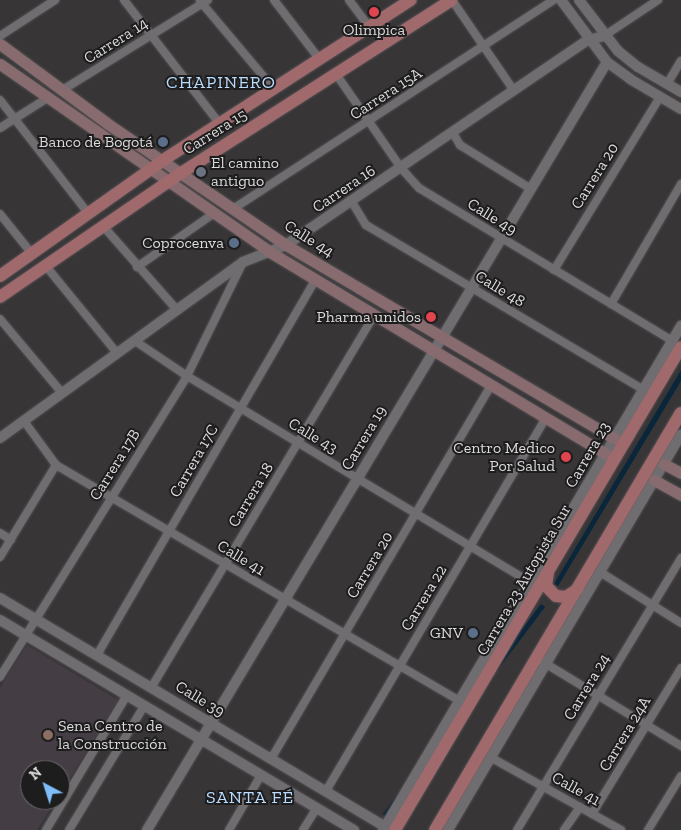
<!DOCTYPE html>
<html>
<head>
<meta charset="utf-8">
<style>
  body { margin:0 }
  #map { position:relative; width:681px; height:830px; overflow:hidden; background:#383537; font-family:"Zilla Slab",serif }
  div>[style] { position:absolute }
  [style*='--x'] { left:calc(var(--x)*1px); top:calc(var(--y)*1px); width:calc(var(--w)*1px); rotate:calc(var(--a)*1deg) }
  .built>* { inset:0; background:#453d44 }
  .water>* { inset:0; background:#09263b; transform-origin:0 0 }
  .roads { filter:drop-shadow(0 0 1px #545154) drop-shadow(0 0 1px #545154) }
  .minor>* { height:8px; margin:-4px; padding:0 4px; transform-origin:4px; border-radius:4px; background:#706d70 }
  .tertiary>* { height:10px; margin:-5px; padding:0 5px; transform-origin:5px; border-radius:5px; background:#706d70 }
  .secondary>* { height:11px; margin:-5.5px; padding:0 5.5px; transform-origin:5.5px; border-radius:5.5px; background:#886b6e }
  .primary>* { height:12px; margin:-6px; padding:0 6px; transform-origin:6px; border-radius:6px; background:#a0696c }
  .dots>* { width:14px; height:14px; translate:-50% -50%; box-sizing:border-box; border:2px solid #1e1d1e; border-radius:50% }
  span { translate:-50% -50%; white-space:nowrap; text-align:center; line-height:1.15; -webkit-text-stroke:4px #1e1d1e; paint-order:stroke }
  .poi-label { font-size:16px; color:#dcdadb }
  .right { translate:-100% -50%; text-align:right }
  .left { translate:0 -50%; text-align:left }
  .street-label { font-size:16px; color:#dcdadb }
  .neighbourhood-label { font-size:18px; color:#b9dcfe; letter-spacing:1px }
  .north { position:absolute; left:20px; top:760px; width:50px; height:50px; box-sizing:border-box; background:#1e1d1e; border:1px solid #6a696a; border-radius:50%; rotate:320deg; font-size:14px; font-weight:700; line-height:20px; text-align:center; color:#dcdadb }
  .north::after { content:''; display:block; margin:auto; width:18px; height:22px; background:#7ebdf9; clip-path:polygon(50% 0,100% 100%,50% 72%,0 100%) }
</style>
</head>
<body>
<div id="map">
  <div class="built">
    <i style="clip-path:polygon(27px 645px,118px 700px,60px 794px,60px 770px,30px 770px,30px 800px,56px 800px,37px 830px,0 830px,0 688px)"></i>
  </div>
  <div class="water">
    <i style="clip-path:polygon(681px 370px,681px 381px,558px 586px,554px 584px)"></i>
    <i style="left:541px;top:604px;width:5px;height:263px;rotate:37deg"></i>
  </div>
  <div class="roads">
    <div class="minor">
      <i style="--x:124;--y:0;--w:157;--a:52.3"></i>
      <i style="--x:274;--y:0;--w:76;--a:52.5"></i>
      <i style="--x:349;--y:0;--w:35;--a:53"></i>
      <i style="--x:452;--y:0;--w:110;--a:55.7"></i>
      <i style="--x:200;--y:1;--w:115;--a:49.9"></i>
      <i style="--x:0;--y:36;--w:66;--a:-33.2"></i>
      <i style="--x:604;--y:36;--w:65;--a:-33.7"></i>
      <i style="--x:336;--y:74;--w:114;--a:55.3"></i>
      <i style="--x:401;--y:168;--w:27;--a:48"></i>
      <i style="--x:419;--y:188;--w:297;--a:31.1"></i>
      <i style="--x:667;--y:84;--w:27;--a:-59"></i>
      <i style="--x:64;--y:89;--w:169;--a:-31.7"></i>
      <i style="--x:0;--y:100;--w:143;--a:52.1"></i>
      <i style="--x:0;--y:128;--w:54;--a:-32.2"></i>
      <i style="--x:453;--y:133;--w:14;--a:60"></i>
      <i style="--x:460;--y:145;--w:84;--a:31.8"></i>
      <i style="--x:352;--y:202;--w:27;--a:59"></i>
      <i style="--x:366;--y:225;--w:323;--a:30.7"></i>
      <i style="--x:233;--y:209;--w:383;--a:-33.1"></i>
      <i style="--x:0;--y:214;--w:51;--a:51.3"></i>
      <i style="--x:103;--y:226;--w:112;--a:48.6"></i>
      <i style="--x:45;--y:265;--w:114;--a:50.7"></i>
      <i style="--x:137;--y:267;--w:93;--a:-34.9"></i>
      <i style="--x:554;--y:270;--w:203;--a:-58.5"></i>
      <i style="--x:611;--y:304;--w:139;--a:-59.7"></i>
      <i style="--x:0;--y:319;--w:97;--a:50"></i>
      <i style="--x:135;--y:341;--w:63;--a:33.9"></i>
      <i style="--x:187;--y:376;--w:400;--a:31"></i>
      <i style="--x:24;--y:421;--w:54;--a:54"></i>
      <i style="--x:56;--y:465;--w:468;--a:30.3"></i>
      <i style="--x:0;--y:533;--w:13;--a:32"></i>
      <i style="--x:0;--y:557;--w:108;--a:-58.7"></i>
      <i style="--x:600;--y:572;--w:96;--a:32.2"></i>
      <i style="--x:97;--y:655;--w:433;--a:-59.8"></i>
      <i style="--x:543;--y:662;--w:162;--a:31.3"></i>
      <i style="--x:0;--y:677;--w:354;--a:-58.1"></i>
      <i style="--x:187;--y:376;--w:125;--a:-63.8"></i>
      <i style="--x:151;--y:688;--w:435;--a:-59.1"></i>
      <i style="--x:490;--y:757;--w:150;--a:29.1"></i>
      <i style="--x:271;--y:759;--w:434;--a:-59.5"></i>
      <i style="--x:326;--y:791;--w:433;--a:-59.5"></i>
      <i style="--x:592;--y:814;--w:171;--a:-58.6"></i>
      <i style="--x:46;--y:830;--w:157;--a:-59"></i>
      <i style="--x:69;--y:830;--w:145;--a:-58.8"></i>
      <i style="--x:229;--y:830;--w:64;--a:-59.8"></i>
      <i style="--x:303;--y:830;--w:26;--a:-58"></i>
      <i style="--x:517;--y:830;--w:318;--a:-58.9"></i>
      <i style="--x:564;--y:830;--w:28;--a:-55"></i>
      <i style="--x:648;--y:830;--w:63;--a:-58.6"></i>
    </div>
    <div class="tertiary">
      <i style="--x:561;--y:0;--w:77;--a:53.4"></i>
      <i style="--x:607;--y:62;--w:29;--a:36"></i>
      <i style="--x:630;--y:79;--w:59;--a:30.5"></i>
      <i style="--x:579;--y:0;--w:64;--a:52.6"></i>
      <i style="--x:618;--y:51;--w:26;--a:39"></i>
      <i style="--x:638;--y:67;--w:50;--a:30.2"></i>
      <i style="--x:0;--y:438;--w:300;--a:-35.9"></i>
      <i style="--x:243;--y:262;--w:46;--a:-21.6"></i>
      <i style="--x:286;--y:245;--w:365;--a:-34.2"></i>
      <i style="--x:588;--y:40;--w:16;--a:-14"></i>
      <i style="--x:0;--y:598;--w:448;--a:30.7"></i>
      <i style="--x:0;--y:620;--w:412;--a:30.7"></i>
      <i style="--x:147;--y:830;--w:895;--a:-59.08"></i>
      <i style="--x:383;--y:830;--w:586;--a:-59.41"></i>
      <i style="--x:448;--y:830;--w:459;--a:-59.5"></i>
    </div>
    <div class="secondary">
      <i style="--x:0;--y:44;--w:134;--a:36.5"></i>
      <i style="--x:108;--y:124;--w:215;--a:34.2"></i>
      <i style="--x:286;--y:245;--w:382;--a:30.5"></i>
      <i style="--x:0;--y:64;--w:329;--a:34.8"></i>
      <i style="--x:270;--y:252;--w:392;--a:31"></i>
      <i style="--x:664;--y:464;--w:19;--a:28"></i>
      <i style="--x:654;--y:480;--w:31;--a:29"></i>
    </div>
    <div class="primary">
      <i style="--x:0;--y:276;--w:206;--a:-35.3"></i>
      <i style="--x:168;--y:157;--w:289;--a:-32.9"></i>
      <i style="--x:0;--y:297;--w:219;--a:-34.4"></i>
      <i style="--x:181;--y:173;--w:321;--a:-32.6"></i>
      <i style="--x:548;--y:573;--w:13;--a:99"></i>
      <i style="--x:546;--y:586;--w:14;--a:45"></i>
      <i style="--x:556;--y:596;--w:10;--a:6"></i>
      <i style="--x:566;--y:597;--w:14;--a:-34"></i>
      <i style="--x:395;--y:830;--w:561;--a:-59.37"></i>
      <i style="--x:435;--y:830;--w:484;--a:-59.5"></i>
    </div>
  </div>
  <div class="dots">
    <i style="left:374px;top:12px;background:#e0444e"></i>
    <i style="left:163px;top:142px;background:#5c6f8a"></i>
    <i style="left:201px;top:172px;background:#6b7280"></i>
    <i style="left:234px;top:243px;background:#5c6f8a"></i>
    <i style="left:431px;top:317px;background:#e0444e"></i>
    <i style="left:566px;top:457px;background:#e0444e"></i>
    <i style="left:473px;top:633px;background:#5c6f8a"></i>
    <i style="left:48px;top:735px;background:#8d6e63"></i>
  </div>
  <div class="poi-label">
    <span style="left:374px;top:30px">Olimpica</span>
    <span class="right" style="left:153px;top:142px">Banco de Bogotá</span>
    <span class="left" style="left:211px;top:172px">El camino<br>antiguo</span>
    <span class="right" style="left:224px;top:243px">Coprocenva</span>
    <span class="right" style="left:421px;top:317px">Pharma unidos</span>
    <span class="right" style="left:555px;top:457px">Centro Medico<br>Por Salud</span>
    <span class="right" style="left:463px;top:633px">GNV</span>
    <span class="left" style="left:58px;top:735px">Sena Centro de<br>la Construcción</span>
  </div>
  <div class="street-label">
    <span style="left:116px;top:41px;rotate:-32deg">Carrera 14</span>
    <span style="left:386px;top:94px;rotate:-33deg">Carrera 15A</span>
    <span style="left:215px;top:132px;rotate:-32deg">Carrera 15</span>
    <span style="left:595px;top:176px;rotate:-58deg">Carrera 20</span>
    <span style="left:344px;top:189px;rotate:-34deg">Carrera 16</span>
    <span style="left:492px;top:217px;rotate:32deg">Calle 49</span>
    <span style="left:309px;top:239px;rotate:32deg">Calle 44</span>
    <span style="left:500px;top:289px;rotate:31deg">Calle 48</span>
    <span style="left:313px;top:436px;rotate:31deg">Calle 43</span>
    <span style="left:364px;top:438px;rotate:-59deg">Carrera 19</span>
    <span style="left:588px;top:455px;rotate:-60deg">Carrera 23</span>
    <span style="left:194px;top:461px;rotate:-60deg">Carrera 17C</span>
    <span style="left:115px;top:465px;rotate:-58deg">Carrera 17B</span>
    <span style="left:251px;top:495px;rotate:-59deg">Carrera 18</span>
    <span style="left:241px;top:558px;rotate:31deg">Calle 41</span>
    <span style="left:370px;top:565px;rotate:-59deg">Carrera 20</span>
    <span style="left:524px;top:580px;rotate:-60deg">Carrera 23 Autopista Sur</span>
    <span style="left:424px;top:598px;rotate:-59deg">Carrera 22</span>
    <span style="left:587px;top:687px;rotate:-59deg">Carrera 24</span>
    <span style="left:200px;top:699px;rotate:31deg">Calle 39</span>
    <span style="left:625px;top:734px;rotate:-59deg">Carrera 24A</span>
    <span style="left:576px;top:789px;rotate:29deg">Calle 41</span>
  </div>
  <div class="neighbourhood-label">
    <span style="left:221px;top:82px">CHAPINERO</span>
    <span style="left:250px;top:797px">SANTA FÉ</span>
  </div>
  <div class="north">N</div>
</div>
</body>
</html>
